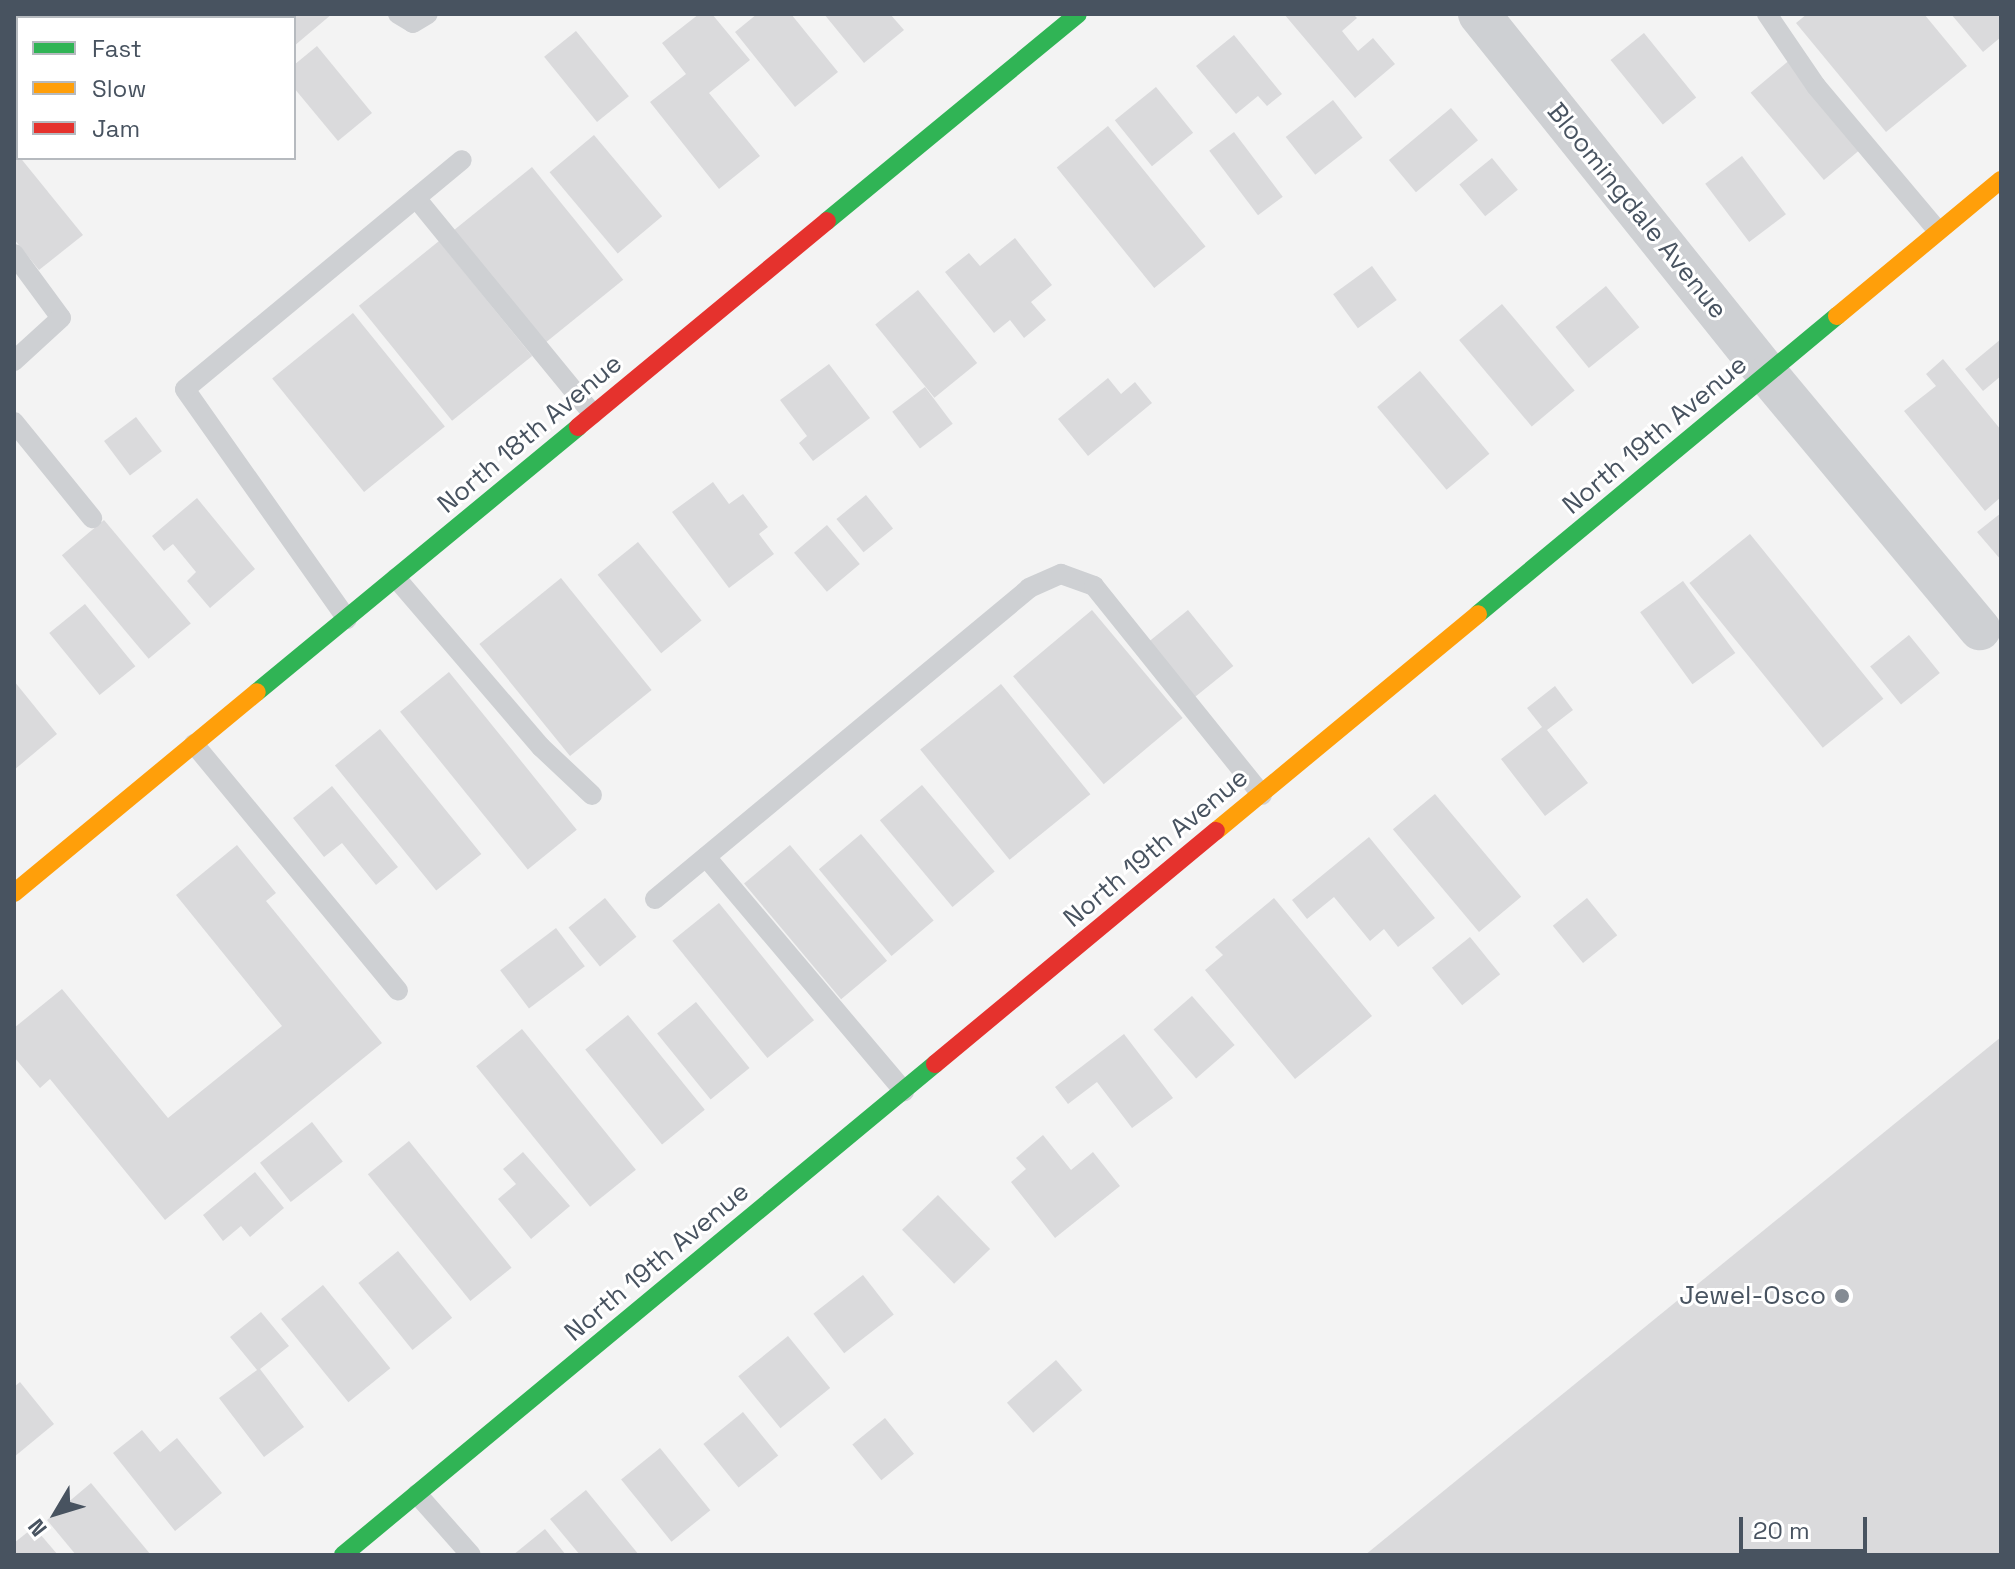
<!DOCTYPE html>
<html>
<head>
<meta charset="utf-8">
<style>
  body { margin:0 }
  #map { position:relative; width:2015px; height:1569px; overflow:hidden; background:#f3f3f3; font-family:"Space Grotesk",sans-serif }
  div>[style] { position:absolute }
  [style*='--x'] { left:calc(var(--x)*1px); top:calc(var(--y)*1px); width:calc(var(--w)*1px); rotate:calc(var(--a)*1deg) }
  .building>* { inset:0; background:#dadadc; transform-origin:0 0 }
  .lane>* { height:20px; margin:-10px; padding:0 10px; transform-origin:10px; border-radius:10px; background:#ced0d3 }
  .street>* { height:42px; margin:-21px; padding:0 21px; transform-origin:21px; border-radius:21px; background:#ced0d3 }
  .fast>* { height:18px; margin:-9px; padding:0 9px; transform-origin:9px; border-radius:9px; background:#30b455 }
  .slow>* { height:18px; margin:-9px; padding:0 9px; transform-origin:9px; border-radius:9px; background:#ff9f0a }
  .jam>* { height:18px; margin:-9px; padding:0 9px; transform-origin:9px; border-radius:9px; background:#e5322d }
  .dots>* { width:22px; height:22px; translate:-50% -50%; box-sizing:border-box; border:4px solid #fff; border-radius:50% }
  span { translate:-50% -50%; white-space:nowrap; text-align:center; line-height:1.15; -webkit-text-stroke:6px #fff; paint-order:stroke }
  .street-label { font-size:26px; color:#485360 }
  .poi-label { font-size:26px; color:#485360 }
  .right { translate:-100% -50%; text-align:right }
  .frame { position:absolute; inset:0; border:16px solid #485360; pointer-events:none }
  .legend { position:absolute; left:16px; top:16px; width:280px; height:144px; box-sizing:border-box; background:#fff; border:2px solid #b6babf; margin:0; padding:10px 14px; list-style:none; font-size:24px; color:#485360 }
  .legend li { display:flex; align-items:center; gap:16px; height:40px }
  .legend b { width:40px; border:2px solid #b6babf }
  .north { position:absolute; left:16px; top:1473px; width:80px; height:80px; -webkit-text-stroke:6px #fff; paint-order:stroke; rotate:232deg; font-size:22px; font-weight:700; line-height:32px; text-align:center; color:#485360 }
  .north::after { content:''; display:block; margin:auto; width:28px; height:36px; background:#485360; clip-path:polygon(50% 0,100% 100%,50% 72%,0 100%) }
  .scale { position:absolute; left:1739px; top:1517px; width:128px; height:36px; box-sizing:border-box; border:4px solid #485360; border-top:0; padding-left:10px; font-size:24px; line-height:28px; white-space:nowrap; color:#485360; -webkit-text-stroke:6px #fff; paint-order:stroke }
</style>
</head>
<body>
<div id="map">
  <div class="building">
    <i style="left:129px;top:14px;width:67px;height:6px"></i>
    <i style="clip-path:polygon(228px 14px,332px 14px,294px 46px,294px 18px)"></i>
    <i style="clip-path:polygon(699px 14px,712px 14px,750px 60px,709px 93px,760px 156px,719px 189px,650px 102px,686px 74px,662px 43px)"></i>
    <i style="clip-path:polygon(757px 14px,791px 14px,838px 72px,795px 107px,735px 32px)"></i>
    <i style="clip-path:polygon(824px 14px,890px 14px,904px 30px,864px 63px)"></i>
    <i style="clip-path:polygon(1284px 14px,1353px 14px,1357px 18px,1342px 31px,1358px 51px,1373px 38px,1395px 64px,1355px 98px)"></i>
    <i style="clip-path:polygon(1807px 14px,1924px 14px,1967px 66px,1886px 132px,1796px 23px)"></i>
    <i style="clip-path:polygon(1951px 14px,2001px 14px,2001px 37px,1983px 52px)"></i>
    <i style="left:576px;top:31px;width:84px;height:41px;rotate:51deg"></i>
    <i style="left:1644px;top:33px;width:83px;height:43px;rotate:51deg"></i>
    <i style="clip-path:polygon(1234px 35px,1282px 94px,1267px 106px,1258px 96px,1236px 114px,1196px 66px)"></i>
    <i style="clip-path:polygon(317px 46px,372px 113px,338px 141px,294px 88px,294px 65px)"></i>
    <i style="left:1792px;top:58px;width:114px;height:54px;rotate:50deg"></i>
    <i style="left:1156px;top:87px;width:59px;height:53px;rotate:51deg"></i>
    <i style="left:1333px;top:100px;width:48px;height:60px;rotate:52deg"></i>
    <i style="left:1451px;top:108px;width:42px;height:81px;rotate:50deg"></i>
    <i style="left:1108px;top:126px;width:155px;height:66px;rotate:51deg"></i>
    <i style="left:1234px;top:132px;width:81px;height:31px;rotate:53deg"></i>
    <i style="left:594px;top:135px;width:106px;height:58px;rotate:50deg"></i>
    <i style="clip-path:polygon(14px 150px,83px 235px,39px 270px,14px 239px)"></i>
    <i style="left:1742px;top:156px;width:73px;height:46px;rotate:53deg"></i>
    <i style="left:1492px;top:158px;width:41px;height:42px;rotate:51deg"></i>
    <i style="left:532px;top:167px;width:145px;height:103px;rotate:51deg"></i>
    <i style="clip-path:polygon(1015px 238px,1052px 285px,1031px 302px,1046px 320px,1024px 338px,1010px 320px,994px 333px,945px 272px,969px 253px,980px 266px)"></i>
    <i style="left:439px;top:241px;width:148px;height:103px;rotate:51deg"></i>
    <i style="left:1372px;top:266px;width:42px;height:48px;rotate:54deg"></i>
    <i style="left:1606px;top:286px;width:53px;height:65px;rotate:51deg"></i>
    <i style="left:918px;top:290px;width:94px;height:55px;rotate:51deg"></i>
    <i style="left:1502px;top:304px;width:113px;height:56px;rotate:50deg"></i>
    <i style="left:353px;top:313px;width:146px;height:104px;rotate:51deg"></i>
    <i style="clip-path:polygon(2001px 339px,2001px 376px,1983px 391px,1965px 369px)"></i>
    <i style="clip-path:polygon(1943px 359px,2001px 430px,2001px 497px,1985px 511px,1904px 411px,1936px 386px,1926px 374px)"></i>
    <i style="clip-path:polygon(829px 364px,870px 418px,813px 461px,799px 443px,807px 436px,780px 400px)"></i>
    <i style="left:1420px;top:371px;width:108px;height:56px;rotate:50deg"></i>
    <i style="clip-path:polygon(1108px 378px,1121px 394px,1135px 382px,1152px 403px,1088px 456px,1058px 419px)"></i>
    <i style="left:925px;top:387px;width:46px;height:41px;rotate:53deg"></i>
    <i style="left:136px;top:417px;width:43px;height:40px;rotate:53deg"></i>
    <i style="clip-path:polygon(713px 482px,729px 504px,743px 494px,768px 527px,759px 534px,774px 554px,729px 588px,672px 512px)"></i>
    <i style="left:866px;top:495px;width:43px;height:38px;rotate:51deg"></i>
    <i style="clip-path:polygon(197px 498px,255px 569px,210px 608px,187px 581px,196px 572px,173px 544px,164px 551px,152px 536px)"></i>
    <i style="clip-path:polygon(2001px 513px,2001px 560px,1977px 532px)"></i>
    <i style="left:104px;top:520px;width:135px;height:55px;rotate:50deg"></i>
    <i style="left:827px;top:525px;width:51px;height:43px;rotate:50deg"></i>
    <i style="left:1750px;top:534px;width:212px;height:78px;rotate:51deg"></i>
    <i style="left:638px;top:542px;width:101px;height:52px;rotate:51deg"></i>
    <i style="left:561px;top:578px;width:144px;height:105px;rotate:51deg"></i>
    <i style="left:1683px;top:581px;width:89px;height:53px;rotate:54deg"></i>
    <i style="left:85px;top:604px;width:80px;height:46px;rotate:51deg"></i>
    <i style="left:1092px;top:610px;width:141px;height:103px;rotate:50deg"></i>
    <i style="left:1188px;top:610px;width:72px;height:51px;rotate:51deg"></i>
    <i style="left:1909px;top:635px;width:49px;height:50px;rotate:51deg"></i>
    <i style="left:449px;top:672px;width:203px;height:63px;rotate:51deg"></i>
    <i style="clip-path:polygon(14px 681px,57px 734px,14px 770px)"></i>
    <i style="left:1001px;top:684px;width:142px;height:104px;rotate:51deg"></i>
    <i style="clip-path:polygon(1555px 686px,1573px 710px,1547px 730px,1588px 783px,1545px 816px,1501px 759px,1542px 727px,1527px 708px)"></i>
    <i style="left:380px;top:729px;width:161px;height:58px;rotate:51deg"></i>
    <i style="left:922px;top:785px;width:113px;height:55px;rotate:50deg"></i>
    <i style="clip-path:polygon(332px 786px,398px 867px,376px 885px,342px 843px,324px 857px,293px 818px)"></i>
    <i style="left:1435px;top:794px;width:134px;height:55px;rotate:50deg"></i>
    <i style="left:861px;top:834px;width:113px;height:55px;rotate:50deg"></i>
    <i style="clip-path:polygon(1369px 837px,1435px 918px,1398px 947px,1384px 929px,1370px 941px,1334px 897px,1307px 919px,1292px 900px)"></i>
    <i style="clip-path:polygon(237px 845px,276px 893px,266px 901px,382px 1043px,165px 1220px,50px 1079px,40px 1088px,14px 1057px,14px 1028px,62px 989px,168px 1118px,282px 1026px,176px 895px)"></i>
    <i style="left:790px;top:845px;width:151px;height:60px;rotate:50deg"></i>
    <i style="left:605px;top:898px;width:50px;height:47px;rotate:51deg"></i>
    <i style="clip-path:polygon(1274px 898px,1372px 1016px,1295px 1079px,1205px 970px,1223px 955px,1215px 947px)"></i>
    <i style="left:1587px;top:898px;width:48px;height:44px;rotate:51deg"></i>
    <i style="left:719px;top:903px;width:151px;height:60px;rotate:51deg"></i>
    <i style="left:556px;top:928px;width:48px;height:70px;rotate:53deg"></i>
    <i style="left:1470px;top:937px;width:48px;height:49px;rotate:51deg"></i>
    <i style="left:1192px;top:996px;width:65px;height:51px;rotate:49deg"></i>
    <i style="left:696px;top:1002px;width:85px;height:50px;rotate:51deg"></i>
    <i style="left:628px;top:1015px;width:122px;height:55px;rotate:51deg"></i>
    <i style="left:522px;top:1029px;width:181px;height:59px;rotate:51deg"></i>
    <i style="clip-path:polygon(1124px 1034px,1173px 1098px,1132px 1128px,1097px 1082px,1068px 1104px,1055px 1087px)"></i>
    <i style="clip-path:polygon(2001px 1037px,2001px 1555px,1365px 1555px)"></i>
    <i style="left:312px;top:1122px;width:50px;height:66px;rotate:52deg"></i>
    <i style="clip-path:polygon(1043px 1135px,1071px 1170px,1093px 1152px,1120px 1186px,1055px 1238px,1011px 1182px,1026px 1169px,1016px 1158px)"></i>
    <i style="left:409px;top:1141px;width:163px;height:53px;rotate:51deg"></i>
    <i style="clip-path:polygon(523px 1152px,570px 1206px,531px 1239px,498px 1199px,516px 1184px,503px 1169px)"></i>
    <i style="clip-path:polygon(255px 1172px,284px 1208px,250px 1237px,241px 1226px,223px 1241px,203px 1215px)"></i>
    <i style="left:938px;top:1195px;width:75px;height:50px;rotate:46deg"></i>
    <i style="left:398px;top:1251px;width:86px;height:51px;rotate:51deg"></i>
    <i style="left:863px;top:1275px;width:50px;height:63px;rotate:52deg"></i>
    <i style="left:323px;top:1285px;width:107px;height:54px;rotate:51deg"></i>
    <i style="clip-path:polygon(261px 1312px,289px 1346px,260px 1369px,304px 1427px,264px 1457px,219px 1398px,257px 1370px,230px 1337px)"></i>
    <i style="left:788px;top:1336px;width:67px;height:64px;rotate:51deg"></i>
    <i style="left:1056px;top:1360px;width:40px;height:65px;rotate:49deg"></i>
    <i style="clip-path:polygon(20px 1382px,54px 1424px,14px 1457px,14px 1387px)"></i>
    <i style="left:743px;top:1412px;width:56px;height:51px;rotate:51deg"></i>
    <i style="left:885px;top:1418px;width:46px;height:42px;rotate:51deg"></i>
    <i style="clip-path:polygon(142px 1430px,160px 1452px,177px 1438px,222px 1493px,175px 1531px,113px 1453px)"></i>
    <i style="left:660px;top:1448px;width:80px;height:50px;rotate:51deg"></i>
    <i style="clip-path:polygon(91px 1483px,151px 1555px,76px 1555px,47px 1520px)"></i>
    <i style="clip-path:polygon(586px 1490px,639px 1555px,580px 1555px,550px 1519px)"></i>
    <i style="clip-path:polygon(34px 1527px,58px 1555px,14px 1555px,14px 1543px)"></i>
    <i style="clip-path:polygon(545px 1529px,566px 1555px,513px 1555px)"></i>
  </div>
  <div class="lane">
    <i style="--x:398;--y:14;--w:17;--a:31"></i>
    <i style="--x:413;--y:23;--w:17;--a:-31"></i>
    <i style="--x:1767;--y:14;--w:87;--a:55.8"></i>
    <i style="--x:1816;--y:86;--w:189;--a:49.9"></i>
    <i style="--x:416;--y:198;--w:279;--a:50.7"></i>
    <i style="--x:14;--y:254;--w:79;--a:53.7"></i>
    <i style="--x:61;--y:318;--w:64;--a:137.5"></i>
    <i style="--x:14;--y:422;--w:124;--a:50.9"></i>
    <i style="--x:396;--y:578;--w:223;--a:49.4"></i>
    <i style="--x:541;--y:747;--w:70;--a:43.3"></i>
    <i style="--x:347;--y:619;--w:281;--a:-125.2"></i>
    <i style="--x:185;--y:389;--w:359;--a:-39.6"></i>
    <i style="--x:194;--y:744;--w:320;--a:50.4"></i>
    <i style="--x:706;--y:857;--w:307;--a:49.8"></i>
    <i style="--x:655;--y:899;--w:486;--a:-39.7"></i>
    <i style="--x:1029;--y:588;--w:35;--a:-24"></i>
    <i style="--x:1061;--y:574;--w:35;--a:20"></i>
    <i style="--x:1094;--y:586;--w:268;--a:51.2"></i>
    <i style="--x:417;--y:1494;--w:81;--a:48.5"></i>
  </div>
  <div class="street">
    <i style="--x:1479;--y:14;--w:462;--a:51.3"></i>
    <i style="--x:1768;--y:375;--w:331;--a:50.2"></i>
  </div>
  <div class="fast">
    <i style="--x:827;--y:221;--w:325;--a:-39.5"></i>
    <i style="--x:1478;--y:614;--w:467;--a:-39.7"></i>
    <i style="--x:257;--y:692;--w:416;--a:-39.5"></i>
    <i style="--x:343;--y:1555;--w:769;--a:-39.67"></i>
  </div>
  <div class="slow">
    <i style="--x:1837;--y:316;--w:213;--a:-39.7"></i>
    <i style="--x:1216;--y:831;--w:340;--a:-39.6"></i>
    <i style="--x:14;--y:893;--w:315;--a:-39.6"></i>
  </div>
  <div class="jam">
    <i style="--x:578;--y:427;--w:323;--a:-39.6"></i>
    <i style="--x:935;--y:1064;--w:365;--a:-39.7"></i>
  </div>
  <div class="dots">
    <i style="left:1842px;top:1296px;background:#848b93"></i>
  </div>
  <div class="street-label">
    <span style="left:1637px;top:211px;rotate:51deg">Bloomingdale Avenue</span>
    <span style="left:530px;top:434px;rotate:-40deg">North 18th Avenue</span>
    <span style="left:1655px;top:435px;rotate:-40deg">North 19th Avenue</span>
    <span style="left:1156px;top:848px;rotate:-40deg">North 19th Avenue</span>
    <span style="left:657px;top:1262px;rotate:-40deg">North 19th Avenue</span>
  </div>
  <div class="poi-label">
    <span class="right" style="left:1826px;top:1296px">Jewel-Osco</span>
  </div>
  <div class="frame"></div>
  <ul class="legend">
  <li><b style="height:10px;background:#30b455"></b>Fast</li>
  <li><b style="height:10px;background:#ff9f0a"></b>Slow</li>
  <li><b style="height:10px;background:#e5322d"></b>Jam</li>
  </ul>
  <div class="north">N</div>
  <div class="scale">20 m</div>
</div>
</body>
</html>
